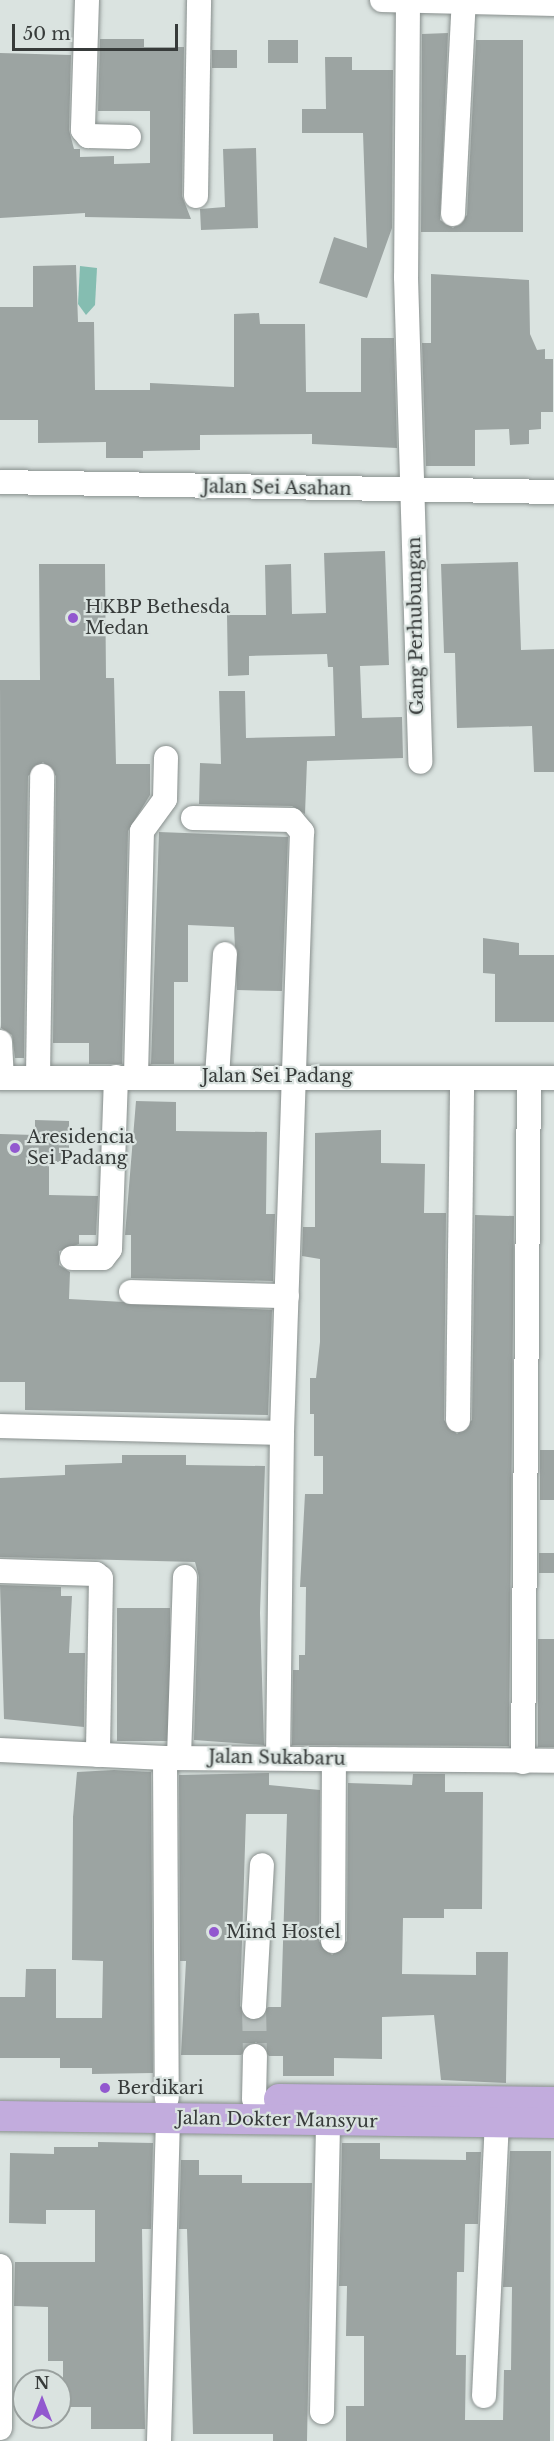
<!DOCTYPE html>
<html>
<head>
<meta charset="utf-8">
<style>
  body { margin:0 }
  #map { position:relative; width:554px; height:2441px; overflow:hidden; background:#dae3e0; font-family:"Libre Baskerville",serif }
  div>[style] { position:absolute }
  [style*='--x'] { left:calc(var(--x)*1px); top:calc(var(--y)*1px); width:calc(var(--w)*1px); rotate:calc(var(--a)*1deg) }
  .water>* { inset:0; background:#85bdb1 }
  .building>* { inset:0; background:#9ca4a2; transform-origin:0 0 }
  .minor-tunnel>* { height:24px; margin-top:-12px; transform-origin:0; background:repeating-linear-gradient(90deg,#b9c1bf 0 24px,transparent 0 36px) }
  .roads { filter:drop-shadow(0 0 2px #888f8d) drop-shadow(0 0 2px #888f8d) }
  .minor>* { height:24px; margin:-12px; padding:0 12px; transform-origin:12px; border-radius:12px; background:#fff }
  .major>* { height:30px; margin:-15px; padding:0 15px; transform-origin:15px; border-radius:15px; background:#c2acdd }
  .dots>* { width:16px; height:16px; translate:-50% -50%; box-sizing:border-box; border:3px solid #dae3e0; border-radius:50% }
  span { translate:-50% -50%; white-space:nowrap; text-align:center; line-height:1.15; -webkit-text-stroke:4.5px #dae3e0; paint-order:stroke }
  .street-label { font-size:18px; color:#373b3a }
  .poi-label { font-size:18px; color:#373b3a }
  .left { translate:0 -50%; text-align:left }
  .north { position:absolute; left:12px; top:2369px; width:60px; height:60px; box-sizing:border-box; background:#dae3e0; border:2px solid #99a09e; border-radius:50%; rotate:0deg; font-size:16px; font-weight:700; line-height:24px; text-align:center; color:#373b3a }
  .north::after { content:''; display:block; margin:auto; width:21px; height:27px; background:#9258cf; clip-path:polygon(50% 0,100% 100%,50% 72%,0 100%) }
  .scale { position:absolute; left:12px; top:24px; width:166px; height:27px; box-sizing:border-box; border:3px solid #373b3a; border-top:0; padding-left:8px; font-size:18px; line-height:21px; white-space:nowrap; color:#373b3a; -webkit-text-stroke:4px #dae3e0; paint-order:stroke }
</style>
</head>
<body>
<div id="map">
  <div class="water">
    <i style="clip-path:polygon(80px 266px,97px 268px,95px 305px,86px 315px,78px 304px)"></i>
  </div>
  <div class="building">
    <i style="clip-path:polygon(448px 33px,440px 220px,453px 228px,467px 215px,476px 40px,523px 40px,523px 232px,421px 232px,422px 34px)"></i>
    <i style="clip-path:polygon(100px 39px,144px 39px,144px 47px,184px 47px,182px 196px,191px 219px,85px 217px,85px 213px,0 218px,0 53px,71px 55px,69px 130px,74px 149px,80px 149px,80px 157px,114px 156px,114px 164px,150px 163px,150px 111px,98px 111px)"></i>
    <i style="left:268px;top:40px;width:30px;height:23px"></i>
    <i style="left:212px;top:50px;width:25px;height:18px"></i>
    <i style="clip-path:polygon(325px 57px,352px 57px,352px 70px,393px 70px,392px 228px,367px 298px,319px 283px,334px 237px,367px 248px,363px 133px,302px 133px,302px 109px,326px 109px)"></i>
    <i style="clip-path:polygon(256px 148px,258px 228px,201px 230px,200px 209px,225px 207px,223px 149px)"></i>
    <i style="clip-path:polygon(76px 265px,78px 322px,94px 322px,95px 390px,150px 390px,150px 383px,234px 387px,234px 314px,259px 313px,260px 324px,305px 324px,306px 392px,361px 392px,361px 338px,394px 338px,397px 448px,312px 444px,312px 434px,200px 435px,200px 450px,143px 451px,143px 458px,106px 458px,106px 442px,38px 443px,38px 420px,0 420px,0 307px,33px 307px,33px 266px)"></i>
    <i style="clip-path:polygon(431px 274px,529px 280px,530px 334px,537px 350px,545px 349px,545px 359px,553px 359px,553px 412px,541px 412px,541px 429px,529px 430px,529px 444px,510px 445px,509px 429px,475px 430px,475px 466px,426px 466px,422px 343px,431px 343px)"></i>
    <i style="clip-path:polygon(385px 551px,389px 665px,360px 666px,362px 718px,402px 717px,403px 758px,307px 761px,305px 814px,292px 806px,199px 804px,200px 763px,221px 764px,219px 691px,245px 691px,246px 738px,335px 736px,333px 667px,328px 667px,327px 654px,249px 656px,249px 675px,228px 676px,227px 615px,266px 615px,265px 565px,291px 564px,292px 614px,326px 613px,324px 553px)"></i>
    <i style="clip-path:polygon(518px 562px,521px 650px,554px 649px,554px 772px,534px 772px,532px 726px,457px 728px,455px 653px,444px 653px,441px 564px)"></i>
    <i style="clip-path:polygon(39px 564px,105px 564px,106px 678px,114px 678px,116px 764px,150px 764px,150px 795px,128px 831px,122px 1064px,89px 1064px,89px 1043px,53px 1043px,56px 776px,43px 762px,28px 776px,24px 1058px,15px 1058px,12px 1035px,1px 1028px,0 680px,40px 680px)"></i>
    <i style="clip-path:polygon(159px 832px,288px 837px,282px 991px,237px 990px,234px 927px,188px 925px,188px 982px,174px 982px,174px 1064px,151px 1064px)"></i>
    <i style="clip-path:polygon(483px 938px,519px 943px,519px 955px,554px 955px,554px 1022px,495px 1022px,495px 974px,483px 973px)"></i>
    <i style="clip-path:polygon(136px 1101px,176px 1102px,176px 1131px,267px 1132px,266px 1214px,275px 1214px,273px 1281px,131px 1278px,131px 1235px,125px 1235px)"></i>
    <i style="clip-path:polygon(35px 1120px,69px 1121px,69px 1162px,49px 1162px,49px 1195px,98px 1196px,96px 1235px,79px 1235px,79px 1244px,59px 1251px,59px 1265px,70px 1272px,69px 1299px,272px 1310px,268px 1415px,25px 1410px,25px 1382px,0 1382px,0 1134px,35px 1135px)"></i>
    <i style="clip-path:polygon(381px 1130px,381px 1163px,425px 1164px,424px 1213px,446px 1213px,444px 1420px,457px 1434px,472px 1420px,475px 1215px,514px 1216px,509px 1746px,292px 1745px,293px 1670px,299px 1670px,299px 1655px,305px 1655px,306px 1587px,300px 1587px,305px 1494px,323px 1494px,323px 1456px,314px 1456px,314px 1414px,310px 1414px,310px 1378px,316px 1378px,320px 1342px,320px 1259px,302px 1256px,303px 1227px,315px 1227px,315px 1133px)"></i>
    <i style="left:540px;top:1450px;width:14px;height:50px"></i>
    <i style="clip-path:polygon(122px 1455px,186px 1455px,186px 1465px,265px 1466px,260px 1613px,264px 1745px,194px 1740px,199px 1577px,195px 1562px,0 1557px,0 1478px,65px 1475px,65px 1465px,122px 1463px)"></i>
    <i style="left:539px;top:1553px;width:15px;height:20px"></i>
    <i style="clip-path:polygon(0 1585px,61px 1587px,61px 1596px,72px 1596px,69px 1653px,85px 1653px,84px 1727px,4px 1719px)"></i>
    <i style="left:117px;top:1608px;width:53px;height:133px"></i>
    <i style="left:538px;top:1639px;width:16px;height:108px"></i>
    <i style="clip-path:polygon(114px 1770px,151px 1772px,153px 2073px,92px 2074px,92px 2068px,60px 2068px,60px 2058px,0 2058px,0 1997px,25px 1997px,26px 1969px,56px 1969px,56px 2018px,102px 2018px,103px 1961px,72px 1960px,73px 1817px,77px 1772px)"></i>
    <i style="clip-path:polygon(evenodd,269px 1773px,269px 1785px,320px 1790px,319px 1941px,332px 1955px,347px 1941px,348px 1783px,412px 1785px,413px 1774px,445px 1774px,445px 1792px,483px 1792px,482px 1909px,444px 1909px,444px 1918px,403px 1918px,402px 1974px,476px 1975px,476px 1952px,508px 1952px,506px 2083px,441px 2080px,434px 2015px,382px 2017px,382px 2059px,334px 2058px,334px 2076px,283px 2076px,283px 2056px,269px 2056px,256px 2042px,241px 2055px,181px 2055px,186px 1961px,180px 1961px,179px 1775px,269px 1773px,246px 1814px,287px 1814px,281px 2007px,268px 2007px,254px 2021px,240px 2006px,246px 1814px)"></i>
    <i style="clip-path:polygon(98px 2142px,153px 2143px,151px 2229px,142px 2229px,145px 2429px,91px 2429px,91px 2407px,63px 2407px,63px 2361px,48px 2361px,48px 2307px,14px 2306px,15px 2262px,95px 2262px,95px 2210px,46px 2210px,46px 2224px,9px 2223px,10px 2153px,54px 2154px,54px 2147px,98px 2147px)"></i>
    <i style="clip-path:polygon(342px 2143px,380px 2143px,380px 2159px,466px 2160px,466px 2152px,481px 2152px,478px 2224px,465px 2224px,464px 2272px,457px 2272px,456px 2355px,466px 2355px,465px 2420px,503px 2420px,504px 2370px,511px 2370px,512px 2287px,503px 2287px,510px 2151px,551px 2151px,550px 2441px,346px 2441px,346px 2406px,364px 2406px,364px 2336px,346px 2336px,347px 2286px,339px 2286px)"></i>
    <i style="clip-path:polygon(181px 2160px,199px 2160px,199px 2175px,242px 2175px,242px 2183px,312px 2183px,307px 2441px,273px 2441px,273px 2434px,193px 2434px,187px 2229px,179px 2229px)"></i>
  </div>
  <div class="minor-tunnel">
    <i style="--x:254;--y:2007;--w:49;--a:88.8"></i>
  </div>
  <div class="roads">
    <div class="minor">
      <i style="--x:87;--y:0;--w:130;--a:91.8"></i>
      <i style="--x:83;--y:130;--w:8;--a:50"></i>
      <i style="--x:88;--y:136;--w:41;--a:1.4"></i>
      <i style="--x:382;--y:0;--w:172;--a:1.3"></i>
      <i style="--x:408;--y:1;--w:276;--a:90.4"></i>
      <i style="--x:406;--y:277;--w:485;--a:88.3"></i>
      <i style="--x:196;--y:196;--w:196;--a:-89.1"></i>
      <i style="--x:453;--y:214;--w:214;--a:-87.1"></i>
      <i style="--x:0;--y:482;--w:554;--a:1.03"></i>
      <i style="--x:193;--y:818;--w:99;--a:1.2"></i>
      <i style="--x:292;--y:820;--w:16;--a:50"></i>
      <i style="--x:302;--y:832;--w:601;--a:91.91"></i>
      <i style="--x:282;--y:1433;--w:325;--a:90.7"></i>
      <i style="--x:0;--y:1042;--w:36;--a:87"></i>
      <i style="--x:136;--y:1076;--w:245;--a:-88.6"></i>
      <i style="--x:142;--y:831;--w:39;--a:-54"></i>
      <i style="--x:165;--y:799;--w:41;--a:-88.6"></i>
      <i style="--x:38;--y:1077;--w:301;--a:-89.2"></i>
      <i style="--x:217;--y:1077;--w:123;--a:-86.3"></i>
      <i style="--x:0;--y:1078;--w:554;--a:0"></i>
      <i style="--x:72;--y:1258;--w:31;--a:0"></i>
      <i style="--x:103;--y:1258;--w:11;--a:-52"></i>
      <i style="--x:110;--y:1249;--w:172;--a:-88"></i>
      <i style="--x:131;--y:1292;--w:156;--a:1.5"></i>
      <i style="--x:458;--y:1420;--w:342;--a:-89.3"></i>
      <i style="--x:0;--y:1426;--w:282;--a:1.4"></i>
      <i style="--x:0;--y:1571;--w:96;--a:1.8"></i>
      <i style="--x:96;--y:1574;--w:6;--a:39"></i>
      <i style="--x:101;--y:1578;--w:177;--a:91"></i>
      <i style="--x:0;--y:1750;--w:165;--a:2.8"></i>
      <i style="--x:165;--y:1758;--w:389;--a:0.4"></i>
      <i style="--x:179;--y:1757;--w:180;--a:-88.1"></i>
      <i style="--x:165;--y:1758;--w:340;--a:89.7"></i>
      <i style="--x:523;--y:1762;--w:684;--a:-89.5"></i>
      <i style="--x:333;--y:1941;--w:182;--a:-89.7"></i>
      <i style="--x:254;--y:2007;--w:142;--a:-86.8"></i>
      <i style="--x:254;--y:2099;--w:43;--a:-88.7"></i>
      <i style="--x:0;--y:2266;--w:162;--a:90"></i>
      <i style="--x:484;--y:2396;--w:273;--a:-87.3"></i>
      <i style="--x:322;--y:2412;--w:292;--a:-88.8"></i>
      <i style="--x:159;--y:2441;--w:323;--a:-88.4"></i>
    </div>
    <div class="major">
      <i style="--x:279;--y:2099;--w:275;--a:0.6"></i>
      <i style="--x:0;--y:2116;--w:554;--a:0.72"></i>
    </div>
  </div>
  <div class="dots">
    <i style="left:73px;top:618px;background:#9258cf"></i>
    <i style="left:15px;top:1148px;background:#9258cf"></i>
    <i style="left:214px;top:1932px;background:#9258cf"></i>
    <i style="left:105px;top:2088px;background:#9258cf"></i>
  </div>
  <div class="street-label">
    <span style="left:277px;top:488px;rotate:1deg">Jalan Sei Asahan</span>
    <span style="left:416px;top:626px;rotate:-91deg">Gang Perhubungan</span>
    <span style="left:277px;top:1076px">Jalan Sei Padang</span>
    <span style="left:277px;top:1758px;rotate:1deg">Jalan Sukabaru</span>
    <span style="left:277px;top:2120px;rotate:1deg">Jalan Dokter Mansyur</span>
  </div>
  <div class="poi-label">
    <span class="left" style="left:85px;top:618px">HKBP Bethesda<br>Medan</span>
    <span class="left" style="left:27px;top:1148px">Aresidencia<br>Sei Padang</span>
    <span class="left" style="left:226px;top:1932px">Mind Hostel</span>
    <span class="left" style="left:117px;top:2088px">Berdikari</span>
  </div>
  <div class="north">N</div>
  <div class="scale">50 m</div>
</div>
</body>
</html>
